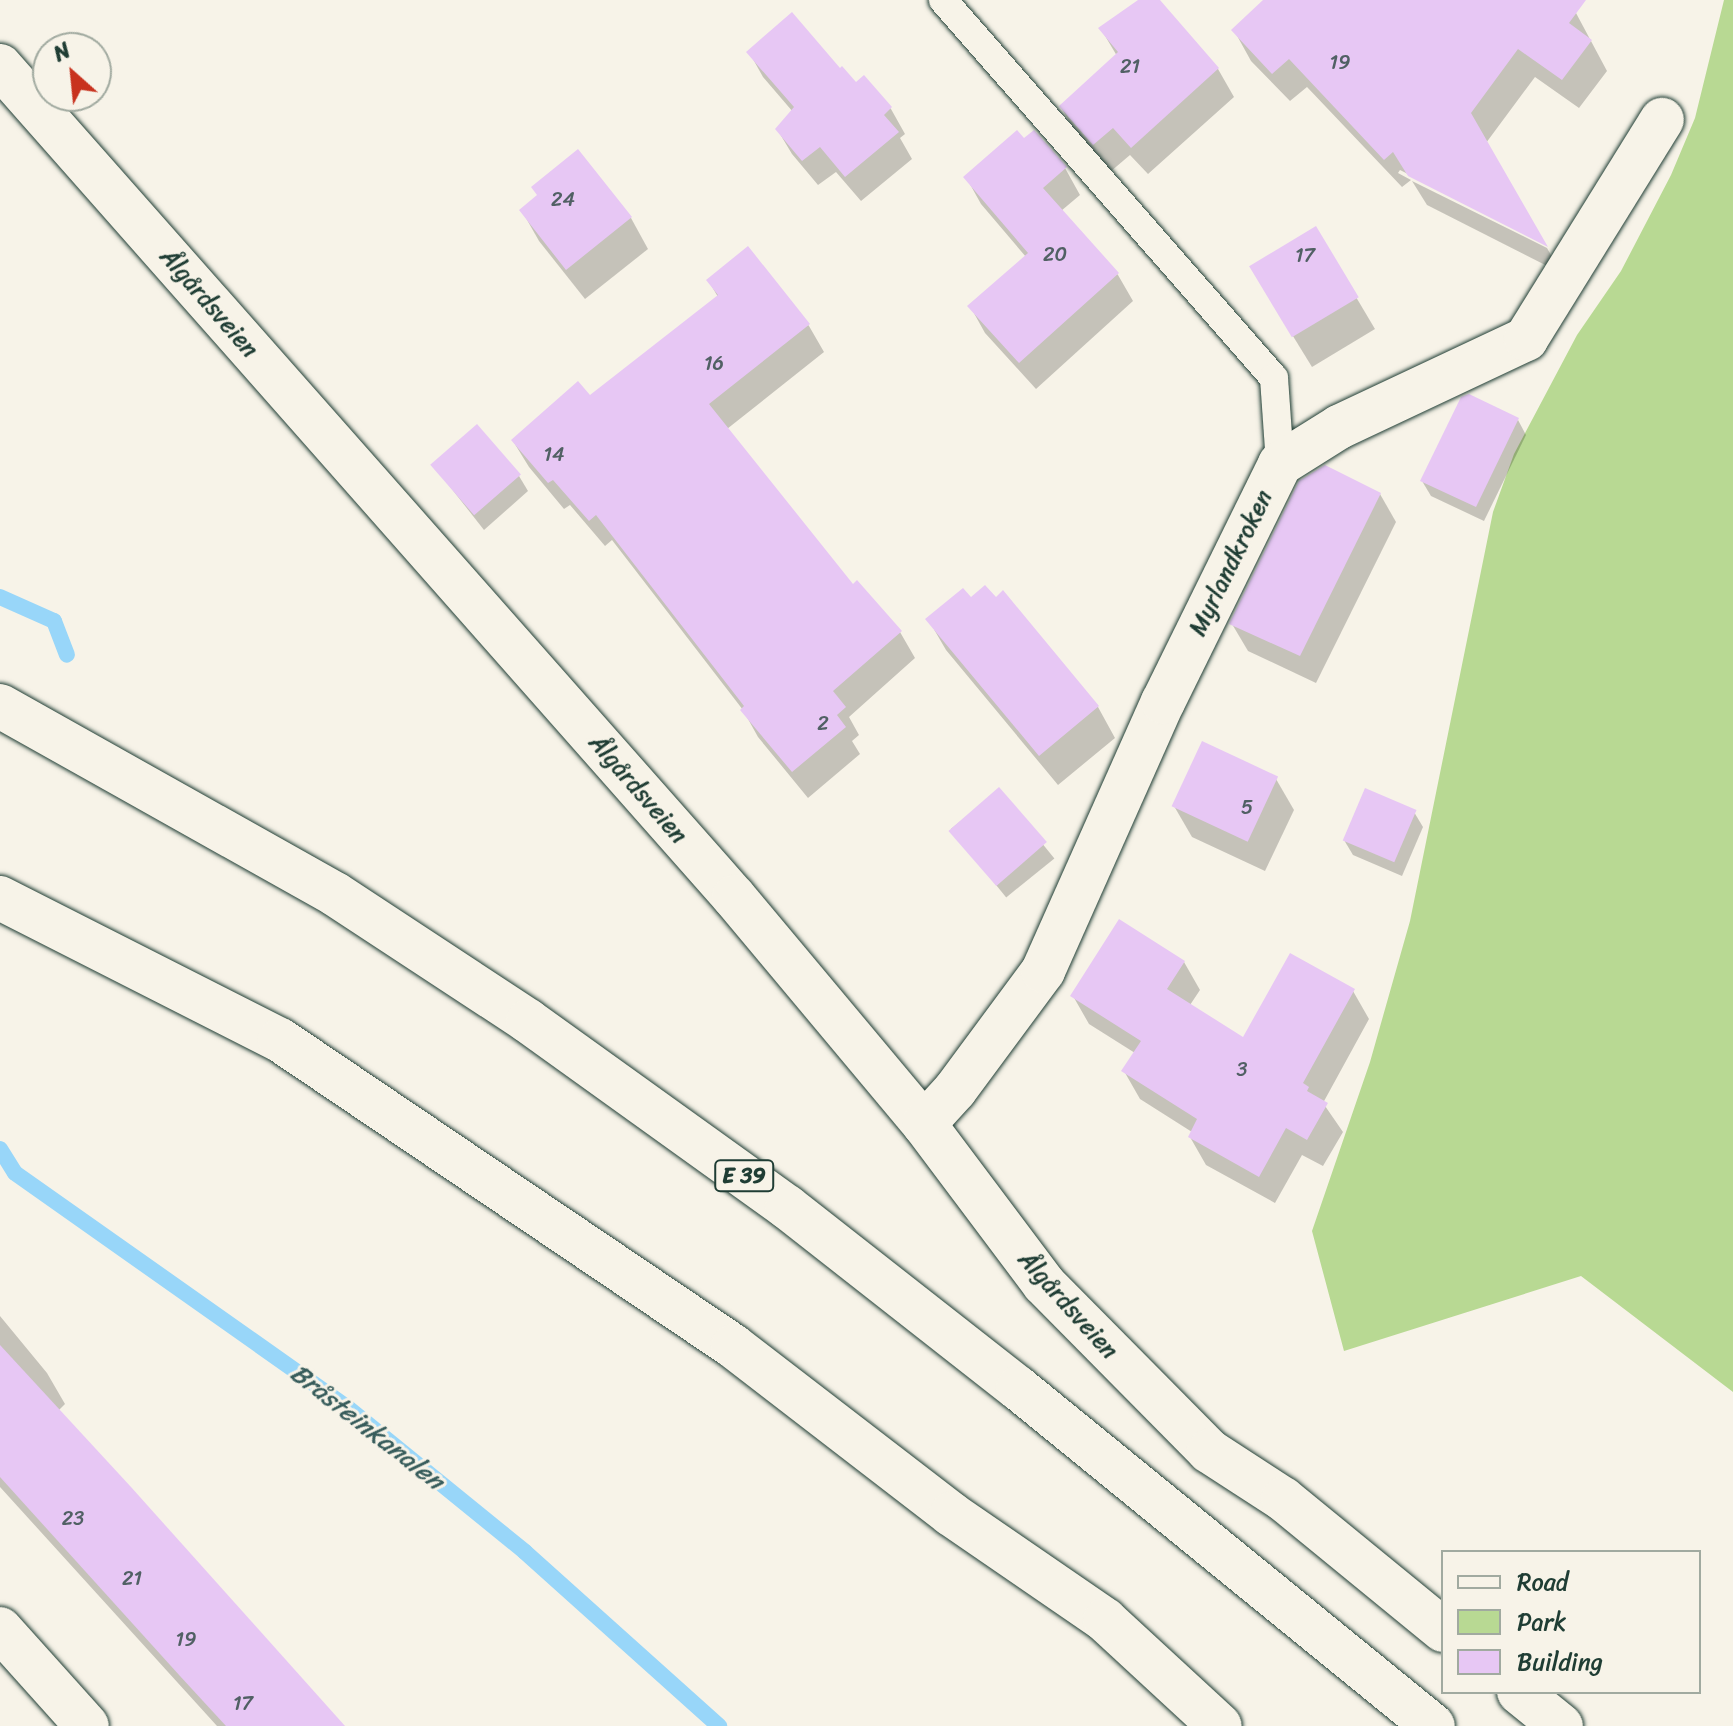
<!DOCTYPE html>
<html>
<head>
<meta charset="utf-8">
<style>
  body { margin:0 }
  #map { position:relative; width:1733px; height:1726px; overflow:hidden; background:#f7f3e8; font-family:Sriracha,sans-serif }
  div>[style] { position:absolute }
  [style*='--x'] { left:calc(var(--x)*1px); top:calc(var(--y)*1px); width:calc(var(--w)*1px); rotate:calc(var(--a)*1deg) }
  .green>* { inset:0; background:#b8d993 }
  .shadow>* { inset:0; background:#0003; transform-origin:0 0 }
  .stream>* { height:16px; margin:-8px; padding:0 8px; transform-origin:8px; border-radius:8px; background:#98d6f9 }
  .building>* { inset:0; background:#e7c7f4; transform-origin:0 0 }
  .roads { filter:drop-shadow(0 0 2px #1f3d34) drop-shadow(0 0 2px #1f3d34) }
  .service>* { height:28px; margin:-14px; padding:0 14px; transform-origin:14px; border-radius:14px; background:#f7f3e8 }
  .minor>* { height:44px; margin:-22px; padding:0 22px; transform-origin:22px; border-radius:22px; background:#f7f3e8 }
  .trunk>* { height:44px; margin:-22px; padding:0 22px; transform-origin:22px; border-radius:22px; background:#f7f3e8 }
  span { translate:-50% -50%; white-space:nowrap; text-align:center; line-height:1.15; -webkit-text-stroke:6px #f7f3e8; paint-order:stroke }
  .number-label { font-size:20px; color:#516064 }
  .number-label span { -webkit-text-stroke-width:0 }
  .shield-label span { padding:2px 6px; background:#f7f3e8; border:2px solid; border-radius:6px; -webkit-text-stroke-width:0 }
  .shield-label { font-size:22px; color:#1f3d34; font-weight:700 }
  .street-label { font-size:24px; color:#1f3d34 }
  .water-label { font-size:26px; color:#375c5b; font-style:italic }
  .legend { position:absolute; left:1441px; top:1550px; width:260px; height:144px; box-sizing:border-box; background:#f7f3e8; border:2px solid #a1aaa0; margin:0; padding:10px 14px; list-style:none; font-size:24px; color:#1f3d34 }
  .legend li { display:flex; align-items:center; gap:16px; height:40px }
  .legend b { width:40px; border:2px solid #a1aaa0 }
  .north { position:absolute; left:32px; top:32px; width:80px; height:80px; box-sizing:border-box; background:#f7f3e8; border:2px solid #a1aaa0; border-radius:50%; rotate:333deg; font-size:22px; font-weight:700; line-height:32px; text-align:center; color:#1f3d34 }
  .north::after { content:''; display:block; margin:auto; width:28px; height:36px; background:#c8321e; clip-path:polygon(50% 0,100% 100%,50% 72%,0 100%) }
</style>
</head>
<body>
<div id="map">
  <div class="green">
    <i style="clip-path:polygon(1724px 0,1733px 0,1733px 1392px,1581px 1276px,1344px 1351px,1312px 1231px,1370px 1062px,1410px 921px,1493px 512px,1514px 454px,1577px 335px,1621px 271px,1671px 175px,1695px 118px)"></i>
  </div>
  <div class="shadow">
    <i style="clip-path:polygon(1141px 0,1157px 0,1218px 69px,1234px 97px,1148px 174px,1130px 155px,1110px 172px,1077px 135px,1061px 107px,1117px 56px,1101px 29px)"></i>
    <i style="clip-path:polygon(1269px 0,1558px 0,1576px 13px,1607px 71px,1579px 108px,1535px 77px,1486px 143px,1543px 242px,1400px 170px,1398px 173px,1411px 180px,1402px 187px,1307px 87px,1290px 101px,1251px 61px,1235px 32px)"></i>
    <i style="clip-path:polygon(749px 52px,840px 71px,855px 84px,864px 78px,891px 109px,905px 134px,900px 138px,912px 159px,861px 201px,836px 172px,818px 185px,792px 154px,777px 129px,793px 112px,763px 77px)"></i>
    <i style="clip-path:polygon(1065px 168px,1080px 195px,1061px 211px,1118px 275px,1133px 301px,1036px 389px,985px 333px,970px 306px,1026px 257px,981px 204px,966px 177px)"></i>
    <i style="clip-path:polygon(1412px 181px,1547px 248px,1561px 273px,1427px 205px)"></i>
    <i style="clip-path:polygon(522px 211px,631px 218px,648px 249px,585px 299px,539px 241px)"></i>
    <i style="clip-path:polygon(1315px 228px,1375px 329px,1312px 367px,1269px 297px)"></i>
    <i style="clip-path:polygon(747px 249px,809px 326px,824px 352px,727px 429px,852px 587px,900px 632px,915px 658px,849px 717px,859px 735px,852px 741px,860px 754px,808px 798px,758px 737px,743px 710px,612px 540px,605px 546px,570px 505px,564px 509px,529px 467px,513px 441px,590px 398px,718px 297px,708px 280px)"></i>
    <i style="clip-path:polygon(1518px 420px,1526px 435px,1484px 521px,1431px 496px,1422px 481px)"></i>
    <i style="clip-path:polygon(433px 465px,519px 476px,528px 491px,484px 530px)"></i>
    <i style="clip-path:polygon(1380px 494px,1396px 522px,1316px 683px,1248px 651px,1232px 624px)"></i>
    <i style="clip-path:polygon(1003px 593px,1098px 707px,1115px 738px,1058px 785px,946px 650px,928px 619px,971px 600px,995px 600px)"></i>
    <i style="clip-path:polygon(1276px 779px,1294px 810px,1265px 871px,1192px 837px,1174px 806px)"></i>
    <i style="left:999px;top:790px;width:88px;height:62px;rotate:51deg"></i>
    <i style="clip-path:polygon(1414px 812px,1423px 827px,1402px 876px,1353px 855px,1344px 840px)"></i>
    <i style="clip-path:polygon(1184px 962px,1200px 990px,1190px 1005px,1244px 1040px,1353px 991px,1369px 1019px,1323px 1103px,1343px 1132px,1323px 1166px,1302px 1155px,1275px 1203px,1206px 1165px,1190px 1137px,1192px 1132px,1140px 1099px,1124px 1071px,1135px 1053px,1089px 1024px,1073px 996px)"></i>
    <i style="clip-path:polygon(0 1316px,47px 1373px,65px 1404px,57px 1412px,343px 1726px,217px 1726px,0 1487px)"></i>
  </div>
  <div class="stream">
    <i style="--x:0;--y:597;--w:59;--a:24"></i>
    <i style="--x:54;--y:621;--w:36;--a:69"></i>
    <i style="--x:0;--y:1149;--w:28;--a:58"></i>
    <i style="--x:15;--y:1173;--w:408;--a:35.2"></i>
    <i style="--x:348;--y:1408;--w:228;--a:39.1"></i>
    <i style="--x:525;--y:1552;--w:261;--a:41.9"></i>
  </div>
  <div class="building">
    <i style="clip-path:polygon(1138px 0,1160px 0,1219px 68px,1131px 148px,1113px 128px,1093px 145px,1059px 106px,1118px 52px,1098px 28px)"></i>
    <i style="clip-path:polygon(1263px 0,1586px 0,1569px 23px,1592px 40px,1562px 80px,1518px 49px,1471px 113px,1548px 247px,1408px 176px,1393px 152px,1384px 160px,1289px 59px,1272px 74px,1231px 30px)"></i>
    <i style="clip-path:polygon(792px 12px,840px 68px,842px 66px,856px 82px,864px 75px,892px 107px,884px 115px,899px 132px,845px 177px,820px 147px,802px 161px,775px 129px,794px 107px,746px 52px)"></i>
    <i style="clip-path:polygon(1017px 130px,1024px 138px,1034px 130px,1067px 167px,1043px 188px,1119px 273px,1019px 363px,967px 306px,1028px 253px,963px 177px)"></i>
    <i style="clip-path:polygon(578px 149px,632px 217px,566px 270px,519px 210px,537px 195px,531px 187px)"></i>
    <i style="left:1316px;top:226px;width:83px;height:78px;rotate:59deg"></i>
    <i style="clip-path:polygon(748px 246px,810px 324px,709px 404px,853px 584px,857px 580px,902px 631px,833px 691px,846px 707px,837px 715px,846px 727px,792px 772px,740px 710px,744px 706px,596px 515px,589px 521px,553px 480px,548px 483px,511px 440px,578px 381px,590px 395px,718px 295px,706px 280px)"></i>
    <i style="clip-path:polygon(1469px 394px,1519px 418px,1476px 507px,1420px 481px,1461px 397px)"></i>
    <i style="left:477px;top:424px;width:67px;height:62px;rotate:49deg"></i>
    <i style="clip-path:polygon(1325px 465px,1381px 493px,1300px 656px,1229px 624px,1299px 481px)"></i>
    <i style="clip-path:polygon(985px 585px,996px 597px,1003px 590px,1099px 706px,1039px 756px,925px 619px,963px 588px,971px 597px)"></i>
    <i style="left:1202px;top:741px;width:84px;height:72px;rotate:25deg"></i>
    <i style="left:999px;top:787px;width:73px;height:67px;rotate:49deg"></i>
    <i style="left:1365px;top:788px;width:56px;height:57px;rotate:23deg"></i>
    <i style="clip-path:polygon(1119px 919px,1185px 961px,1167px 989px,1243px 1037px,1290px 953px,1355px 989px,1303px 1083px,1309px 1087px,1307px 1091px,1328px 1103px,1307px 1140px,1286px 1128px,1259px 1177px,1188px 1137px,1197px 1119px,1121px 1071px,1141px 1041px,1070px 996px)"></i>
    <i style="clip-path:polygon(0 1345px,131px 1487px,345px 1726px,226px 1726px,180px 1676px,0 1477px)"></i>
  </div>
  <div class="roads">
    <div class="service">
      <i style="--x:943;--y:0;--w:502;--a:48.79"></i>
      <i style="--x:1274;--y:378;--w:86;--a:86"></i>
    </div>
    <div class="minor">
      <i style="--x:0;--y:66;--w:1109;--a:48.55"></i>
      <i style="--x:734;--y:897;--w:296;--a:50.1"></i>
      <i style="--x:924;--y:1124;--w:200;--a:53.1"></i>
      <i style="--x:1044;--y:1284;--w:235;--a:45.3"></i>
      <i style="--x:1209;--y:1451;--w:88;--a:33"></i>
      <i style="--x:1283;--y:1499;--w:207;--a:39.3"></i>
      <i style="--x:924;--y:1124;--w:46;--a:-47.6"></i>
      <i style="--x:955;--y:1090;--w:148;--a:-53.5"></i>
      <i style="--x:1043;--y:971;--w:295;--a:-66"></i>
      <i style="--x:1163;--y:702;--w:265;--a:-63.8"></i>
      <i style="--x:1280;--y:464;--w:70;--a:-32.1"></i>
      <i style="--x:1339;--y:427;--w:207;--a:-25.2"></i>
      <i style="--x:1526;--y:339;--w:258;--a:-58.2"></i>
      <i style="--x:0;--y:1629;--w:130;--a:48.1"></i>
      <i style="--x:1519;--y:1692;--w:54;--a:39"></i>
    </div>
    <div class="trunk">
      <i style="--x:0;--y:706;--w:384;--a:29.3"></i>
      <i style="--x:335;--y:894;--w:231;--a:33.3"></i>
      <i style="--x:528;--y:1021;--w:319;--a:35.7"></i>
      <i style="--x:787;--y:1207;--w:293;--a:38.1"></i>
      <i style="--x:1018;--y:1388;--w:535;--a:39.16"></i>
      <i style="--x:0;--y:898;--w:314;--a:26.9"></i>
      <i style="--x:280;--y:1040;--w:547;--a:34.04"></i>
      <i style="--x:733;--y:1346;--w:275;--a:37.6"></i>
      <i style="--x:951;--y:1514;--w:187;--a:34.5"></i>
      <i style="--x:1105;--y:1620;--w:156;--a:42.7"></i>
    </div>
  </div>
  <div class="number-label">
    <span style="left:1340px;top:62px">19</span>
    <span style="left:1130px;top:66px">21</span>
    <span style="left:563px;top:199px">24</span>
    <span style="left:1055px;top:254px">20</span>
    <span style="left:1305px;top:255px">17</span>
    <span style="left:714px;top:363px">16</span>
    <span style="left:554px;top:454px">14</span>
    <span style="left:823px;top:723px">2</span>
    <span style="left:1247px;top:807px">5</span>
    <span style="left:1242px;top:1069px">3</span>
    <span style="left:73px;top:1518px">23</span>
    <span style="left:132px;top:1578px">21</span>
    <span style="left:186px;top:1639px">19</span>
    <span style="left:243px;top:1703px">17</span>
  </div>
  <div class="shield-label">
    <span style="left:744px;top:1176px">E 39</span>
  </div>
  <div class="street-label">
    <span style="left:209px;top:303px;rotate:49deg">Ålgårdsveien</span>
    <span style="left:1231px;top:563px;rotate:-64deg">Myrlandkroken</span>
    <span style="left:638px;top:789px;rotate:49deg">Ålgårdsveien</span>
    <span style="left:1068px;top:1305px;rotate:48deg">Ålgårdsveien</span>
  </div>
  <div class="water-label">
    <span style="left:367px;top:1427px;rotate:38deg">Bråsteinkanalen</span>
  </div>
  <ul class="legend">
  <li><b style="height:10px;background:#f7f3e8"></b>Road</li>
  <li><b style="height:22px;background:#b8d993"></b>Park</li>
  <li><b style="height:22px;background:#e7c7f4"></b>Building</li>
  </ul>
  <div class="north">N</div>
</div>
</body>
</html>
